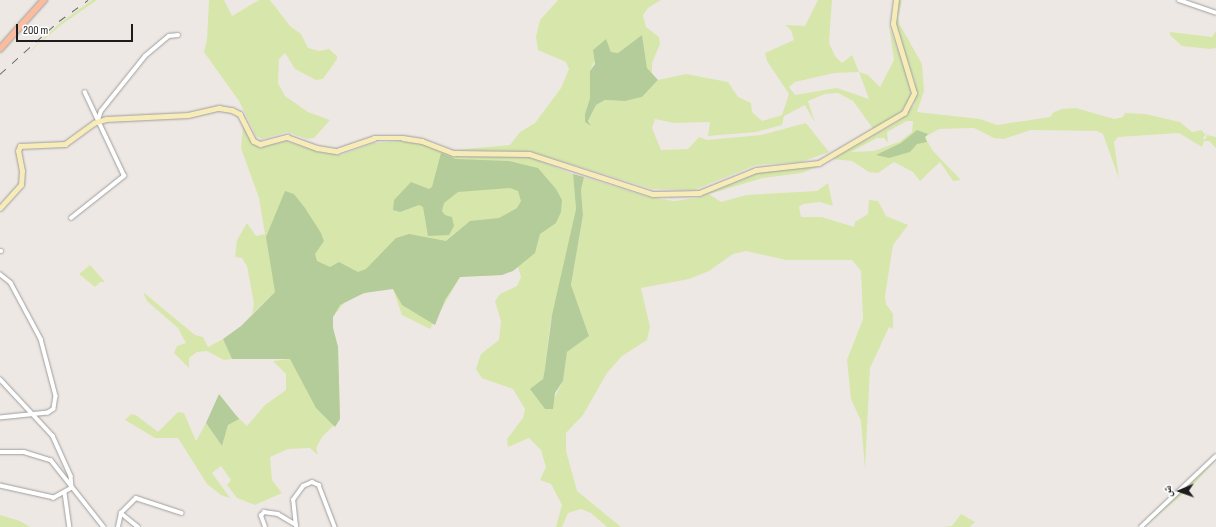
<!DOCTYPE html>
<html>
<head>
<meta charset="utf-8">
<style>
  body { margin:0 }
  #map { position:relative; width:1216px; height:527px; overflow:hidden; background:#eee8e4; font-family:"Sofia Sans Condensed","Noto Naskh Arabic",sans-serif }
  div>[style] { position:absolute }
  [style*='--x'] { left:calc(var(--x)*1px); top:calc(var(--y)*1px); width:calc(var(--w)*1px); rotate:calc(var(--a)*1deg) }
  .grass>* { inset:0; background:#d7e7ab }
  .forest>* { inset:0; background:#b4cc99 }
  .roads { filter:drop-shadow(0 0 1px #9e9e9e) drop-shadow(0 0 1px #9e9e9e) }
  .street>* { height:3.5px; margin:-1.75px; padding:0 1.75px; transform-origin:1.75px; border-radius:1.75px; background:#fff }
  .secondary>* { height:4.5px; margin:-2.25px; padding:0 2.25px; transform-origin:2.25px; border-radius:2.25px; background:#f7ecb8 }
  .primary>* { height:5.5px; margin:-2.75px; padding:0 2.75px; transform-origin:2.75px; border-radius:2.75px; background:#f9bc9e }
  .rail>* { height:1px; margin-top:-0.5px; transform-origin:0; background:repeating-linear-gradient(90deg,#6b6b6b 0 8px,transparent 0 16px) }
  span { translate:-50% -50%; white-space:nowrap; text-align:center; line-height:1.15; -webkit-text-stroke:3.5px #fff; paint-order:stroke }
  .north { position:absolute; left:1160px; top:471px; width:40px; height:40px; -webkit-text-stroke:3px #fff; paint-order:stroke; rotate:268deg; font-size:11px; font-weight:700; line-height:16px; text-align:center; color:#1d1d1d }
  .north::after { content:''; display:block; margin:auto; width:14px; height:18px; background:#1d1d1d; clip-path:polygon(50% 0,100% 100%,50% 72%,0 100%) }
  .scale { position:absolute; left:16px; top:24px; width:117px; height:18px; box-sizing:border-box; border:2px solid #1d1d1d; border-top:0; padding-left:5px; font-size:12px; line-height:14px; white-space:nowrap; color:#1d1d1d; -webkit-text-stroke:3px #fff; paint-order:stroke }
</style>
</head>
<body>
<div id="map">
  <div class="grass">
    <i style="clip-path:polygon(92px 0,97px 0,61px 25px,26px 55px,60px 23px)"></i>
    <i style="clip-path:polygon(209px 0,224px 0,232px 16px,259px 0,270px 0,290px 26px,301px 34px,308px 48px,319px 51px,329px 49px,337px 56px,337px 59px,323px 79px,316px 80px,295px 69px,285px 53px,279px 59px,278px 83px,285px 96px,308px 112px,330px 120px,314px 138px,307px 139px,287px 132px,262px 139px,256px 136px,239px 101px,204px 52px,207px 39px)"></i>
    <i style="clip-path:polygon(evenodd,558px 0,661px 0,648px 8px,643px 15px,646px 27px,659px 37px,660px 44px,652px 63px,652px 74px,647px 68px,642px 36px,618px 53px,611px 52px,609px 47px,596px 57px,590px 71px,590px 98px,585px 114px,591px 125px,588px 121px,596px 105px,605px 100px,625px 101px,642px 97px,658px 80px,686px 74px,728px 82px,738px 97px,751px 103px,752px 112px,762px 121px,782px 115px,789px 94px,767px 61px,765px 53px,794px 40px,791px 30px,785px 25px,805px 26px,818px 0,832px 0,829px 43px,835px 56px,842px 63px,852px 55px,859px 72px,868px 75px,880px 87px,894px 60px,889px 25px,911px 88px,910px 99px,899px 114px,874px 130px,853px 101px,838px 93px,825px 94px,808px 101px,815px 123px,805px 105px,784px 116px,782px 125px,756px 132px,708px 136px,710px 122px,674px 123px,655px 119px,652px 128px,661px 150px,688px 149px,699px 137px,707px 140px,761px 135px,806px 123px,829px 152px,801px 162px,756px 165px,694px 190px,652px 189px,529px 151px,455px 150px,510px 145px,520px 132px,535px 123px,561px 88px,569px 69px,566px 62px,538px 50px,536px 37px,540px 20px,558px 0,859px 72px,869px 99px,837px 88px,795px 95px,789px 87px,795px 82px,834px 73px,859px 72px)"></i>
    <i style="clip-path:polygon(evenodd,899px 0,902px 0,898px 18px,900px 25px,922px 64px,924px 91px,917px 112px,980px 119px,997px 125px,1050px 117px,1054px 112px,1062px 109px,1076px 108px,1114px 119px,1123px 117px,1125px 113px,1145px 114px,1180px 122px,1192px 132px,1202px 130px,1204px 134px,1207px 133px,1203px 138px,1205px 140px,1207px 135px,1216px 137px,1216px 148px,1209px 141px,1204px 141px,1202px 147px,1179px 133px,1118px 137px,1114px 142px,1119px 179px,1103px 134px,1097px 131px,1031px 130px,1004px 139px,994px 138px,974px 128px,939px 129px,925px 137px,933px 151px,961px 180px,953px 181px,940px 162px,920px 181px,913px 172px,894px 162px,878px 173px,869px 172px,852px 161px,832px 159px,899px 121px,914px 105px,915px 82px,896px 28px,899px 0,907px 121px,913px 121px,912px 132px,899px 142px,874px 151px,851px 152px,877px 138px,884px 138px,888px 143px,887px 132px,907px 121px)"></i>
    <i style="clip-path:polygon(1216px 31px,1216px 48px,1210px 49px,1182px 46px,1170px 35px,1170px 32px,1212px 37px)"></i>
    <i style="clip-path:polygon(243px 126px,250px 140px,261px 147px,286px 141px,319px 152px,341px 155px,374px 143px,399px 141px,426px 145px,460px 157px,529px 157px,573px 174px,576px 209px,573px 224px,550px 325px,545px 368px,543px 379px,533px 391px,539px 401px,551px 404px,563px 381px,567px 352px,589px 336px,571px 285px,583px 215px,581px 190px,584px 177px,648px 197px,674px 201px,697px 198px,758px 173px,822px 165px,802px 173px,763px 178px,709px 194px,721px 202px,746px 195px,817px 191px,828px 183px,833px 206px,820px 202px,803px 204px,799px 207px,801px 217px,822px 217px,854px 227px,855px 222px,868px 214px,869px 200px,878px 201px,886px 216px,908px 225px,893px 245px,885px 296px,886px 304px,893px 314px,893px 329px,889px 327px,870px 368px,865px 469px,861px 421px,851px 399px,847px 360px,863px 319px,861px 271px,852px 260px,786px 260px,746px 251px,733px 254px,709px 271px,689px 279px,641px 288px,650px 327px,647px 340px,622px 356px,607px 373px,583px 415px,566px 433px,566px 451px,577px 491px,621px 527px,607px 527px,591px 513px,581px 509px,568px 513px,562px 527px,556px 527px,562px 505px,551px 484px,540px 480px,546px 467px,541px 450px,529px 438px,508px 447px,507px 439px,523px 418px,525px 409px,513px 389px,482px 378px,476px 369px,481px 354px,499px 340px,501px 321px,495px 301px,500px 294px,517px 286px,521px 277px,518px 267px,502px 275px,460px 277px,430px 329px,402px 315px,393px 289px,383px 288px,348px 298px,333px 317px,333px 328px,338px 347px,340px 419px,322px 437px,316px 448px,318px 455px,310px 448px,288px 449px,270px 457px,272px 480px,282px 493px,255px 505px,237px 498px,227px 485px,231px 480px,221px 466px,212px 473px,230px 498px,221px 495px,207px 484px,178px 438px,155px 438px,125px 420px,131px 414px,136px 415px,158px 432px,178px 412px,184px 413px,196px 441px,206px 423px,222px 446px,228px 425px,238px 418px,237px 416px,247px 426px,265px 405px,286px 390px,286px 374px,273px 361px,290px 359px,275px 292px,252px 314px,254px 304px,247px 266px,242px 258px,235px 257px,237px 240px,247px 223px,256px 236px,265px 234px,259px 198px,241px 148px)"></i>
    <i style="clip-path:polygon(90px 265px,105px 282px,100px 282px,95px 287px,79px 274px)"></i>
    <i style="clip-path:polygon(143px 292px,195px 335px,203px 337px,208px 347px,223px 339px,232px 359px,224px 360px,207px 351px,197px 352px,189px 358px,189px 368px,174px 353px,177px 346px,186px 343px,178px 328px,147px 301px)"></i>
    <i style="clip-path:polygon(1216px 460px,1191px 487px,1144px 527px,1174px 499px)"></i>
    <i style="clip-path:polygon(961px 514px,975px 522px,970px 527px,943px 527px,952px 526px)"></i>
    <i style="clip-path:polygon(0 515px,20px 521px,30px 527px,0 527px)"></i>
  </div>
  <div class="forest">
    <i style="clip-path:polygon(642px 35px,647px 68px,658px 80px,642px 97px,625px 101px,605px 100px,596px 105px,588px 121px,591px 126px,585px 122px,585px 114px,590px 98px,590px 71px,595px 64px,593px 50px,606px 39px,611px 52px,618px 53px)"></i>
    <i style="clip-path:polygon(917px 130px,928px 134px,925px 137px,927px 142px,917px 144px,910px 152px,889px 158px,876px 155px,901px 143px)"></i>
    <i style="clip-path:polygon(441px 153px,455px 159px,509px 161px,538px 168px,556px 189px,562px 200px,561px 212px,556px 223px,540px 234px,535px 253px,513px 271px,502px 275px,460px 277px,445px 300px,435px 325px,402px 305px,393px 289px,364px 293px,340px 305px,333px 317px,333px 328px,338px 347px,340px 419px,335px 427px,316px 408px,290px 359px,232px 359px,223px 339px,241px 326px,275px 292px,266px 237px,285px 191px,294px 194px,305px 208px,321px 233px,324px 241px,315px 254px,317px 261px,330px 267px,339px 262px,358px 272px,366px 269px,396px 238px,409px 234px,446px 241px,470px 221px,499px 218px,517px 208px,521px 201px,518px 191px,510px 188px,458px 192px,444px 203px,442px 211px,445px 215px,452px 217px,454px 226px,449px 235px,428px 236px,423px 207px,419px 205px,400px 212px,393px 210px,394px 200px,411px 182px,429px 189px,432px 187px)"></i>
    <i style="clip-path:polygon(573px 174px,584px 177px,581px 190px,583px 215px,571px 285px,589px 336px,567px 352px,563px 381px,555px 393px,553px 409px,545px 409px,530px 389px,543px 379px,545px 368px,552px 315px,576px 209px)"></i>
    <i style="clip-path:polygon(219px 394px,239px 419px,228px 425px,222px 446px,206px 423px)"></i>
  </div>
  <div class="roads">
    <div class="street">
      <i style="--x:1179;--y:0;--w:39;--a:19"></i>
      <i style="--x:98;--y:120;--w:9;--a:-72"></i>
      <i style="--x:101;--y:111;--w:70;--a:-51.3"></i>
      <i style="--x:145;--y:56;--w:31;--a:-40"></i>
      <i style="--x:169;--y:36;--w:9;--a:-6"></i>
      <i style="--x:71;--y:218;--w:68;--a:-38.4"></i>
      <i style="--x:124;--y:176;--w:92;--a:-115.2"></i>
      <i style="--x:0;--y:251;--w:1;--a:0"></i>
      <i style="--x:0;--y:274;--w:14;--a:39"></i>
      <i style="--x:11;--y:283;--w:64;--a:61.8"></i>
      <i style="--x:41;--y:339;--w:59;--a:75.3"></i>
      <i style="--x:56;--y:396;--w:13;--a:99"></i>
      <i style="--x:54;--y:409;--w:7;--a:146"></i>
      <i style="--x:48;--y:413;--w:48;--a:174.1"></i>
      <i style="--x:0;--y:379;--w:78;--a:47.1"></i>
      <i style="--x:53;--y:436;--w:44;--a:65.8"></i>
      <i style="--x:71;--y:476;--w:12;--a:85"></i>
      <i style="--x:72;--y:488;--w:21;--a:151"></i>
      <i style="--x:54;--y:498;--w:55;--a:-167.5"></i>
      <i style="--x:0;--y:452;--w:24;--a:0"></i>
      <i style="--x:24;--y:452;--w:28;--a:17"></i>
      <i style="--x:51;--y:460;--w:85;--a:51.7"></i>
      <i style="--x:65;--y:493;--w:34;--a:82"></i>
      <i style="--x:121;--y:513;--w:22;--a:39"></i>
      <i style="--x:118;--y:527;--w:14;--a:-78"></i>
      <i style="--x:121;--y:513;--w:21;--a:-45"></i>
      <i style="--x:136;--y:498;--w:48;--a:18.1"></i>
      <i style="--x:265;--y:527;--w:12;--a:-110"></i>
      <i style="--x:261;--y:516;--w:5;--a:-53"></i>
      <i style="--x:264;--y:512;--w:14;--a:8"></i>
      <i style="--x:278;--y:514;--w:21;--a:31"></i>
      <i style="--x:296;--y:527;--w:27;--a:-96"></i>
      <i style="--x:293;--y:500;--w:17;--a:-54"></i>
      <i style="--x:303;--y:486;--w:10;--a:-24"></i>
      <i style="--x:312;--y:482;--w:8;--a:23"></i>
      <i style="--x:319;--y:485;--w:45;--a:69.1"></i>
      <i style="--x:1141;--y:527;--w:103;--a:-43.4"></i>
    </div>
    <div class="secondary">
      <i style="--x:0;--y:208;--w:31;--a:-48"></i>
      <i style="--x:21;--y:185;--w:14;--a:-86"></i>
      <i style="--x:22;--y:171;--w:20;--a:-101"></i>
      <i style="--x:18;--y:151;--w:5;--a:-68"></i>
      <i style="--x:20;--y:146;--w:45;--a:-2.5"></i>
      <i style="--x:65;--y:144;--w:36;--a:-36"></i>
      <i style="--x:94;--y:123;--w:13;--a:-18"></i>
      <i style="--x:106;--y:119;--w:82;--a:-2.8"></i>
      <i style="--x:188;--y:115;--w:32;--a:-13"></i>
      <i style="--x:219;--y:108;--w:13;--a:9"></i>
      <i style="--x:232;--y:110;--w:9;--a:27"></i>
      <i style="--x:240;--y:114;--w:30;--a:63"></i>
      <i style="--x:254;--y:141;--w:7;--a:27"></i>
      <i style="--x:260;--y:144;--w:28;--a:-15"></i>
      <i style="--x:287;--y:137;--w:32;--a:20"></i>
      <i style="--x:317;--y:148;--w:20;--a:9"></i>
      <i style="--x:337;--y:151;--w:39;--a:-19"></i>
      <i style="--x:374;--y:138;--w:29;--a:0"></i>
      <i style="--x:403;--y:138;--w:19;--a:9"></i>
      <i style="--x:422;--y:141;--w:34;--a:21"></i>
      <i style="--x:454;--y:153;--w:75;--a:0.8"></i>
      <i style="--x:529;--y:154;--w:130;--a:17.9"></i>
      <i style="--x:653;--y:194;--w:46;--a:-1.2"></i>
      <i style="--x:699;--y:193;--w:61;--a:-22"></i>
      <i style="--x:756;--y:170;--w:63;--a:-6.3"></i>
      <i style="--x:819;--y:163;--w:99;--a:-30.5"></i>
      <i style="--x:904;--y:113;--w:22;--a:-63"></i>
      <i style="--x:914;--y:93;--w:72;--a:-106.9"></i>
      <i style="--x:893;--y:24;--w:24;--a:-83"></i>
    </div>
    <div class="primary">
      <i style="--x:0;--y:49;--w:66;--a:-48.1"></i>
    </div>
  </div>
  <div class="rail">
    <i style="--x:0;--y:74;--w:79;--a:-41.9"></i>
    <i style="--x:59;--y:21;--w:36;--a:-36"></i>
  </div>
  <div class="north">ش</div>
  <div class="scale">200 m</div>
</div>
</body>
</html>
